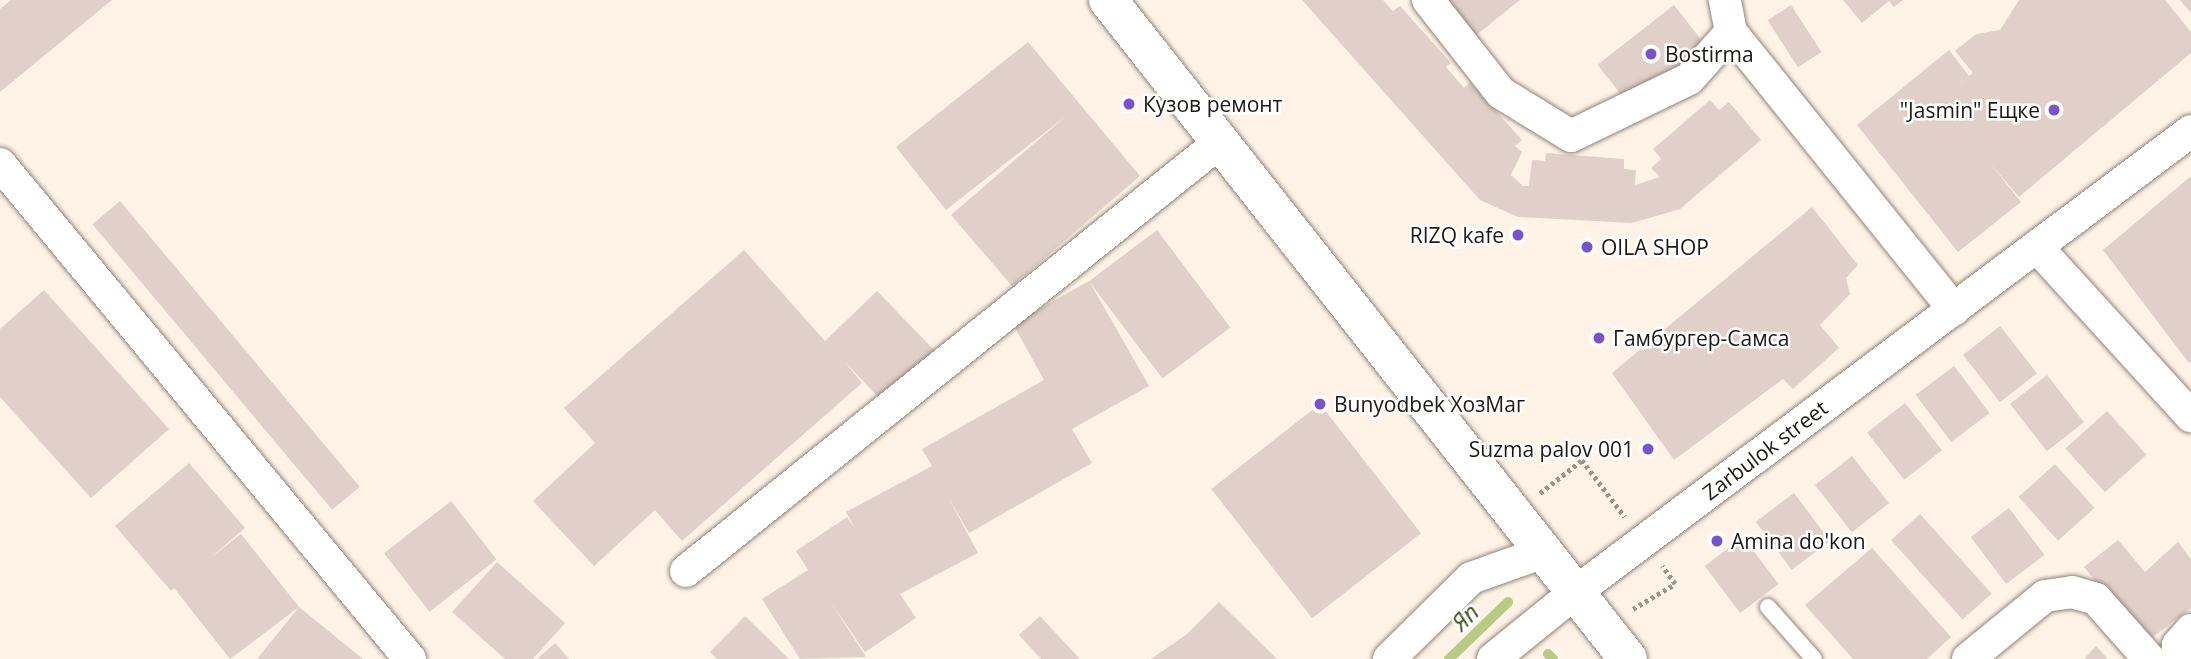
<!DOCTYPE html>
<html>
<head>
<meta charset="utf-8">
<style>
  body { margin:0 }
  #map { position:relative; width:2191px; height:659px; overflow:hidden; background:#fff3e7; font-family:"Open Sans",sans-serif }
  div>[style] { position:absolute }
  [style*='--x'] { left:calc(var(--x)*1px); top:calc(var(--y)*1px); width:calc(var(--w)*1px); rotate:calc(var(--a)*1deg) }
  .stream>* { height:10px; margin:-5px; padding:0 5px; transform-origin:5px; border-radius:5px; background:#b7cb84 }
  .building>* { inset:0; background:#e1d0c9; transform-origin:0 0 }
  .path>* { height:4.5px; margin-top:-2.25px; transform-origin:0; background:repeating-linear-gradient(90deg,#9c938b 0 3.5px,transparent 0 7px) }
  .roads { filter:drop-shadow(0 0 2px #90857a) drop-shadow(0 0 2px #90857a) }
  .lane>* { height:16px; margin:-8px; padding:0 8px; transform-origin:8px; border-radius:8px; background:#fff }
  .street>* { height:32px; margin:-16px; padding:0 16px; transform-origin:16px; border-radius:16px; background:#fff }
  .primary>* { height:38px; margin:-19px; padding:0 19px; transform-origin:19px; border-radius:19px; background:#fff }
  .dots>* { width:19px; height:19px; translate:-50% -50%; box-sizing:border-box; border:4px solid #fff; border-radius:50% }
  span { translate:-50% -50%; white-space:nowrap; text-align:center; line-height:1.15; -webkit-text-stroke:5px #fff; paint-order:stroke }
  .poi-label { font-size:21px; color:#1c1814 }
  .left { translate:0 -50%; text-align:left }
  .right { translate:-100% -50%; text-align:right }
  .street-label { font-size:21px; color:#1c1814 }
  .water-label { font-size:23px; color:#434f1c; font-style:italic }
</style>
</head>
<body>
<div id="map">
  <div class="stream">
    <i style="--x:1548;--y:654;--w:7;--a:45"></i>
    <i style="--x:1449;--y:659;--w:82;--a:-44"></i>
  </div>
  <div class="building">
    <i style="clip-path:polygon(11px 0,112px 0,0 92px,0 9px)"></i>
    <i style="clip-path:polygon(1302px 0,1383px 0,1393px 11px,1400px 6px,1451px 63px,1446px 67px,1464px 88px,1470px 82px,1522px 140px,1515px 146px,1522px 152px,1511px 175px,1523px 186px,1529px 186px,1532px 160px,1545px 161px,1546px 153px,1624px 159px,1624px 169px,1636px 170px,1635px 185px,1660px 177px,1651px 168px,1661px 159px,1653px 149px,1710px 100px,1719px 110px,1729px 102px,1761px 140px,1680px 209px,1632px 223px,1518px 217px,1480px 200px)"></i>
    <i style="clip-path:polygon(1447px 0,1520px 0,1475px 36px)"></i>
    <i style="clip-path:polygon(1843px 0,1903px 0,1894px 7px,1889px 1px,1862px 23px)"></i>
    <i style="clip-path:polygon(2019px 0,2165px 0,2191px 32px,2191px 53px,2019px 197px,1990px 163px,2021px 202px,1958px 252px,1857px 125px,1949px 50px,1969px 76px,1940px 100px,1973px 73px,1955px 51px,1976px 34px,2000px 30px)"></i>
    <i style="clip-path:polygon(2180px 0,2191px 0,2191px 13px)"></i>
    <i style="left:1674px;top:5px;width:55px;height:97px;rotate:52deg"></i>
    <i style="left:1791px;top:5px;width:56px;height:28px;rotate:57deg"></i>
    <i style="clip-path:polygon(1028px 42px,1140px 176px,1012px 286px,951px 215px,1066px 116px,946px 210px,896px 147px)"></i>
    <i style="clip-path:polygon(2191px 176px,2191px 361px,2189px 363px,2103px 250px)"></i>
    <i style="left:120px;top:201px;width:373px;height:36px;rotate:50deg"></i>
    <i style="clip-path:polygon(1812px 207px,1858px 265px,1846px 278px,1850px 294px,1820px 325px,1839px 348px,1793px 389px,1783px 379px,1674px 460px,1612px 373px)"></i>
    <i style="left:1157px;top:230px;width:122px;height:85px;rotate:53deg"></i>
    <i style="clip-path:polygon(744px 250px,825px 341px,877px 291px,935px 351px,882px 401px,844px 361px,862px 383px,682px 541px,655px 510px,594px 566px,533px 501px,595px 443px,564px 408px)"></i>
    <i style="clip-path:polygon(1089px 281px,1149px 386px,1072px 429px,1092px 463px,969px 533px,948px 497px,978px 553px,900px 594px,916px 618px,865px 652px,830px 601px,866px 657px,800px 659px,762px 599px,808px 570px,796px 551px,847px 517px,856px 530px,846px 512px,932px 466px,922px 449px,1044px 380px,1013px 324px)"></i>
    <i style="clip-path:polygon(44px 290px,169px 429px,91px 498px,0 397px,0 329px)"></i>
    <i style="left:2000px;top:326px;width:60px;height:47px;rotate:52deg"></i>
    <i style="left:1954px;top:366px;width:59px;height:48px;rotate:53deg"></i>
    <i style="left:2047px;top:375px;width:60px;height:47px;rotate:52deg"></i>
    <i style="left:1905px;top:403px;width:60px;height:48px;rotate:52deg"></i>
    <i style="left:1320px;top:404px;width:164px;height:138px;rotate:52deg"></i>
    <i style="left:2107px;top:411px;width:59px;height:56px;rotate:48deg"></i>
    <i style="left:1852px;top:456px;width:60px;height:47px;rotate:52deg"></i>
    <i style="clip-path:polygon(189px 463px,245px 528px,210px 558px,241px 534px,299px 607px,363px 659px,257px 659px,299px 607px,230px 659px,174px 588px,171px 591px,115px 526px)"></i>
    <i style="left:2055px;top:464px;width:59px;height:49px;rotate:48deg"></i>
    <i style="left:1794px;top:493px;width:60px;height:48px;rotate:53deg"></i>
    <i style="left:451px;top:501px;width:74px;height:85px;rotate:52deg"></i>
    <i style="left:2009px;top:508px;width:59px;height:48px;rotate:53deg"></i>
    <i style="left:1920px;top:514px;width:107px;height:39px;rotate:48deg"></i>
    <i style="left:1743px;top:537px;width:59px;height:48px;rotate:53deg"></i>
    <i style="clip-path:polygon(2118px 540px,2145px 572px,2178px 542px,2191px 559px,2191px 608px,2145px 643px,2084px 567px)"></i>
    <i style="clip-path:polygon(1872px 548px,1951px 637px,1927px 659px,1853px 659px,1805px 605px)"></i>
    <i style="clip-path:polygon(497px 562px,565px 623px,533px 659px,505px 659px,452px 612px)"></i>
    <i style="clip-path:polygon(1219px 602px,1277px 659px,1151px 659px,1187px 634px)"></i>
    <i style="clip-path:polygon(745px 616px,789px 659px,717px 659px,710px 652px)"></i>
    <i style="clip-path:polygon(1040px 616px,1080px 659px,1041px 659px,1019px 635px)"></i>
    <i style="clip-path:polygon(555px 643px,569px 659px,537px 659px)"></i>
    <i style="clip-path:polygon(2096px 646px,2108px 659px,2084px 659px)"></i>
  </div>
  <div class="path">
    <i style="--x:1540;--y:493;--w:53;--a:-38.2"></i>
    <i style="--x:1582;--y:460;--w:71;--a:53"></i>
    <i style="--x:1633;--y:609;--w:49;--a:-30.8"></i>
    <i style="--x:1675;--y:584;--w:22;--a:-126"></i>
  </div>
  <div class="roads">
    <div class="lane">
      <i style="--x:1768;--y:607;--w:69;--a:48.5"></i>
    </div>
    <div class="street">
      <i style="--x:1428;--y:0;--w:118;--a:51.9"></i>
      <i style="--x:1501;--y:93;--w:82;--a:31.6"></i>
      <i style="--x:1571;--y:136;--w:131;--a:-25.8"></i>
      <i style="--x:1689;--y:79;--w:63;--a:-48.2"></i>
      <i style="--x:1731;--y:32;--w:33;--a:-101"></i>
      <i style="--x:1731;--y:32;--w:356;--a:51.2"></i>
      <i style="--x:0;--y:164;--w:643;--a:50.37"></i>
      <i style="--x:2037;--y:247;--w:229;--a:47.7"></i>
      <i style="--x:686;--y:571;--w:685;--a:-38.78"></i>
      <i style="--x:1389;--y:659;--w:115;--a:-44.6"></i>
      <i style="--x:1471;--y:578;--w:77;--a:-19.6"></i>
      <i style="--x:1493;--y:659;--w:108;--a:-39"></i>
      <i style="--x:1577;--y:591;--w:767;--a:-36.84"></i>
      <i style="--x:1968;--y:659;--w:99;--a:-39.3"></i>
      <i style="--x:2045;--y:596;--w:27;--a:-8"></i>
      <i style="--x:2072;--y:592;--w:25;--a:16"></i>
      <i style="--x:2096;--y:599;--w:80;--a:48.5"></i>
      <i style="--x:2177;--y:659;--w:14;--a:-86"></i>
      <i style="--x:2178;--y:645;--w:20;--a:-49"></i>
    </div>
    <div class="primary">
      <i style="--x:1108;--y:0;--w:839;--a:51.72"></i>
    </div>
  </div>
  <div class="dots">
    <i style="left:1651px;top:54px;background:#7a52cb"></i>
    <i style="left:1129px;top:104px;background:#7a52cb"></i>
    <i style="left:2054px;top:110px;background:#7a52cb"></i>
    <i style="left:1518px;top:235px;background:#7a52cb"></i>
    <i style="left:1587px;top:247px;background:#7a52cb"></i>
    <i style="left:1599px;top:338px;background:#7a52cb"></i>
    <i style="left:1320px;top:404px;background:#7a52cb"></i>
    <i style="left:1648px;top:449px;background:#7a52cb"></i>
    <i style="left:1717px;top:541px;background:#7a52cb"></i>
  </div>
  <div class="poi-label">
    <span class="left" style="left:1665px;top:54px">Bostirma</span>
    <span class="left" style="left:1143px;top:104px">Кузов ремонт</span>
    <span class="right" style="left:2040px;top:110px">"Jasmin" Ещке</span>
    <span class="right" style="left:1504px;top:235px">RIZQ kafe</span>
    <span class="left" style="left:1601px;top:247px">OILA SHOP</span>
    <span class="left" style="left:1613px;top:338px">Гамбургер-Самса</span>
    <span class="left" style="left:1334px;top:404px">Bunyodbek ХозМаг</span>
    <span class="right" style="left:1634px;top:449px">Suzma palov 001</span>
    <span class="left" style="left:1731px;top:541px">Amina do'kon</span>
  </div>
  <div class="street-label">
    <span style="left:1765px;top:450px;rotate:-37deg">Zarbulok street</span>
  </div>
  <div class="water-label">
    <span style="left:1465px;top:617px;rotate:-44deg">Яп</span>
  </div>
</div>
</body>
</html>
